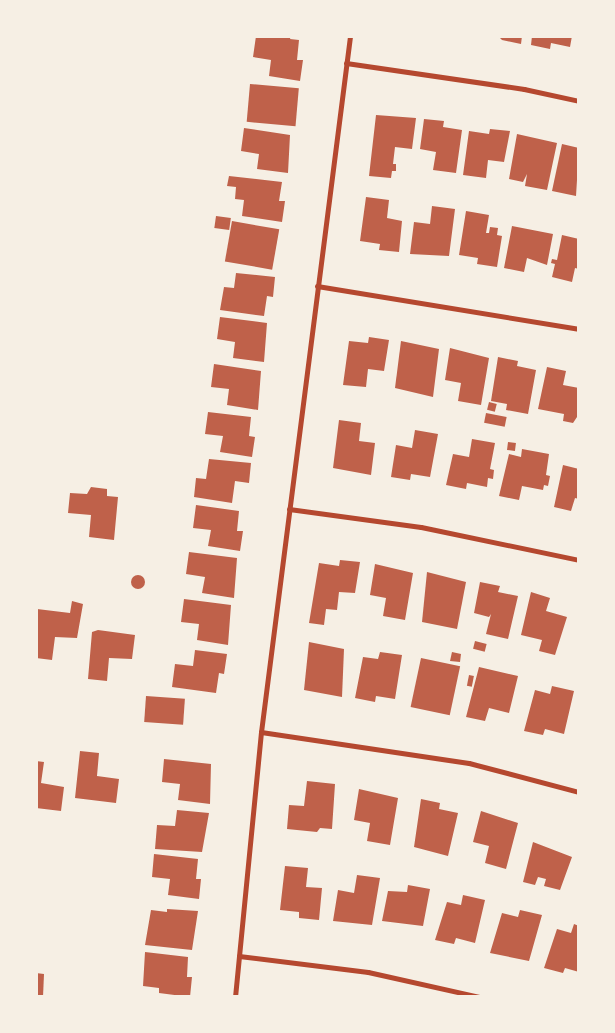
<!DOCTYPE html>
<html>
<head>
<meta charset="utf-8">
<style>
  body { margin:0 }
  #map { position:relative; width:615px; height:1033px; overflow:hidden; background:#f6efe4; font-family:"Asap Condensed",sans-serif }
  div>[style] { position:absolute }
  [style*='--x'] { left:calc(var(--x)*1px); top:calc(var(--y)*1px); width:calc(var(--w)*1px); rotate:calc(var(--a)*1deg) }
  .building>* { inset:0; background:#bf614a; transform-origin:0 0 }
  .round { border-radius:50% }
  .minor>* { height:5px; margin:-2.5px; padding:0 2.5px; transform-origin:2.5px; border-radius:2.5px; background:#b5482f }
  span { translate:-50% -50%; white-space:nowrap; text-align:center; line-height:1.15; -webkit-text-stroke:5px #f6efe4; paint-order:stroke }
  .frame { position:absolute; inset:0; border:38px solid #f6efe4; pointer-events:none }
</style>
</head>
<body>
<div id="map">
  <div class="building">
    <i style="clip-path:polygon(256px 36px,291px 36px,290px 39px,299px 40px,297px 60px,303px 60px,300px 81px,269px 76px,271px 60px,253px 57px)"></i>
    <i style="clip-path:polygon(498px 36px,522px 36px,521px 44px,502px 40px)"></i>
    <i style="clip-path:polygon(532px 36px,572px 36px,570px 47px,551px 43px,550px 49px,531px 45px)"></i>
    <i style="left:250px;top:84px;width:49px;height:38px;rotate:5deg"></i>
    <i style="clip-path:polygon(376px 115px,416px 118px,412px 149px,395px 147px,393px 164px,396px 164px,396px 171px,392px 171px,391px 178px,369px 176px)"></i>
    <i style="clip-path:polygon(424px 119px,444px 121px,443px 127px,462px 130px,456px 173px,433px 170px,436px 152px,420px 149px)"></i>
    <i style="clip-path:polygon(244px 128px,290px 135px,288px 173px,257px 169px,259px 154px,241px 151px)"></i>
    <i style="clip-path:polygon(490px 129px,510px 131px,504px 162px,488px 160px,486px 178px,463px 175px,469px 131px,489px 134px)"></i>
    <i style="clip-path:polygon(517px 134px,557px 143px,547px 190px,525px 186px,527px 174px,523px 182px,509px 179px)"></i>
    <i style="clip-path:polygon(562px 144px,579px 148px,576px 196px,552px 191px)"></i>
    <i style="clip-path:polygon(229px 176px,282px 182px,279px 201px,285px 201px,282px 222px,242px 216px,244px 200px,235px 199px,236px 187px,227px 186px)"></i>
    <i style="clip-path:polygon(366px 197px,389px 200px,387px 218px,402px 221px,399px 252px,379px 250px,380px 244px,360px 241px)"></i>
    <i style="clip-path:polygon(432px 206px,455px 209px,449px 256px,410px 254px,414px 222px,430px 224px)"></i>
    <i style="clip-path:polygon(466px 211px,489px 215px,486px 233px,489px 233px,490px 227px,498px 228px,497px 235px,502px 236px,497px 267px,477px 264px,478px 258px,459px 255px)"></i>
    <i style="left:216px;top:216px;width:15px;height:12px;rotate:8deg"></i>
    <i style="left:232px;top:221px;width:48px;height:41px;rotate:10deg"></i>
    <i style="clip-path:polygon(512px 226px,553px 234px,547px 265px,527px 258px,524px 272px,504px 268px)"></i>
    <i style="clip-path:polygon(562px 235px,579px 239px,579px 269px,575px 268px,572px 282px,552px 277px,555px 264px,551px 263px,552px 259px,557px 260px)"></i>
    <i style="clip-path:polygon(236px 273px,275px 277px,273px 297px,267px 296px,264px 316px,220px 310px,224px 287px,234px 288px)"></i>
    <i style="clip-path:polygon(220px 317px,267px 323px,264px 362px,233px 358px,235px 342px,217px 339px)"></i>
    <i style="clip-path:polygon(369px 337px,389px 340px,384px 371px,368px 369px,366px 387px,343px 385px,349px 341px,368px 343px)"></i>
    <i style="clip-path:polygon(401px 341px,439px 349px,433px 397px,395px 388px)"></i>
    <i style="clip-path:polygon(450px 348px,489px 358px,481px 405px,458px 401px,461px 383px,445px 380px)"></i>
    <i style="clip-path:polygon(498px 357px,518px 361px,517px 366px,536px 370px,528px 414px,506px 410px,507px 404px,491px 401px)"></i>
    <i style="clip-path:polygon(214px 364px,261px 371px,258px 410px,227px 405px,229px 389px,211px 387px)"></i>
    <i style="clip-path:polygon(547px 367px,566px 371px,563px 385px,579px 388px,579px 414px,573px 423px,563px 421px,564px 414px,538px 409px)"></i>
    <i style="left:489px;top:402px;width:8px;height:8px;rotate:14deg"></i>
    <i style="clip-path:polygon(208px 412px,251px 417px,249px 436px,255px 437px,252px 457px,220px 452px,223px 436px,205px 434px)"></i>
    <i style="left:486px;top:413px;width:21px;height:10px;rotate:11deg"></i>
    <i style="clip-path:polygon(339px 420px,361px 423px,359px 441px,375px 443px,371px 475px,333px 468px)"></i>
    <i style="clip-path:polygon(415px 430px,438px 434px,430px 477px,411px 474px,410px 480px,391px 477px,396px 445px,412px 448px)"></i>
    <i style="clip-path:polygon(472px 439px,495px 443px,490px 469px,494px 470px,493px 479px,488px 478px,487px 487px,467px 483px,466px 489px,446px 485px,453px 454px,469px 457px)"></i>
    <i style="left:508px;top:442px;width:8px;height:8px;rotate:7deg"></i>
    <i style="clip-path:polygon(522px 449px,549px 454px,546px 475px,550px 476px,548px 486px,544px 485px,543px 490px,522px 486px,519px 500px,499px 496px,509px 454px,521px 457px)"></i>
    <i style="clip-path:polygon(209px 459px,251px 463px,249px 483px,235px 481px,232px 503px,194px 497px,196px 478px,206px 479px)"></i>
    <i style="clip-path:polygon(563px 465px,579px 469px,579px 499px,575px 498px,571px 511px,554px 507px)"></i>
    <i style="clip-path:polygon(91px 487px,107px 489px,107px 496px,118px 497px,114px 540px,89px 537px,91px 515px,68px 513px,70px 493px,87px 494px)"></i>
    <i style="clip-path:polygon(196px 505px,239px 511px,237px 531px,243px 531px,240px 551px,208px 546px,211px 530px,193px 528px)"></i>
    <i style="clip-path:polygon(189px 552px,237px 558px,234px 598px,202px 593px,205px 577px,186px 574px)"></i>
    <i style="clip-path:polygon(340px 560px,360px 562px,355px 593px,339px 592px,337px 610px,326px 609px,324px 625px,309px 623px,319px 563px,339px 566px)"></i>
    <i style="clip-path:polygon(375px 564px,413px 573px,405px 620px,383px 616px,386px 598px,370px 595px)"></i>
    <i style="clip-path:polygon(427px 572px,466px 582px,457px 629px,422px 622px)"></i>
    <i class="round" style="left:131px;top:575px;width:14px;height:14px"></i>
    <i style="clip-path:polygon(480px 582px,500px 586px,498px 592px,518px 596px,508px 639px,486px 634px,491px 614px,489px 617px,474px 613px)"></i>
    <i style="clip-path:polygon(531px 592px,550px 598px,546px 611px,567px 617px,555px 655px,539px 651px,542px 640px,521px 635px)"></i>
    <i style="clip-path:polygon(184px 599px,231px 605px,228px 645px,197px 640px,199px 624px,181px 622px)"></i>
    <i style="clip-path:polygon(72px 601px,83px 604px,77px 638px,55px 637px,52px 660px,36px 658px,37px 609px,70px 613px)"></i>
    <i style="clip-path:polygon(98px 630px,135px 635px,132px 659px,109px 658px,107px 681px,88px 679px,92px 632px)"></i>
    <i style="left:475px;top:641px;width:12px;height:8px;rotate:14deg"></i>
    <i style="clip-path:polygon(309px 642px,344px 649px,342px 697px,304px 690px)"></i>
    <i style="clip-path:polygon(195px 650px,227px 654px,224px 674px,219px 673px,216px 693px,172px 687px,175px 664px,193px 666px)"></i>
    <i style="clip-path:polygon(380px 652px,402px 655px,395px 699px,376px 696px,375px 702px,355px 698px,363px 657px,378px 659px)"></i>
    <i style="clip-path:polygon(452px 652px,461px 654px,460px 662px,450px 661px)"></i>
    <i style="left:421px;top:658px;width:40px;height:50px;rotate:12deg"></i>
    <i style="clip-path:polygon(479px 667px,518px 676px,509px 713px,489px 708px,485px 721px,466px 717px)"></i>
    <i style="left:469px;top:675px;width:5px;height:11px;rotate:11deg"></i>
    <i style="clip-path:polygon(552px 686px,574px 691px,564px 734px,545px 729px,543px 735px,524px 731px,535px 690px,550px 694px)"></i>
    <i style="left:146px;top:696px;width:39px;height:26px;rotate:4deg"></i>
    <i style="clip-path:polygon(80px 751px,99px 753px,97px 776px,119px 779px,116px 803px,75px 798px)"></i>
    <i style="clip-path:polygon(164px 759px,211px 764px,210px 804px,178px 800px,180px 784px,162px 782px)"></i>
    <i style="clip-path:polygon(36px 761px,44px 762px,41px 783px,64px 787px,61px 811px,36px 808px)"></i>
    <i style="clip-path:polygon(307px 781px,335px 784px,332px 829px,320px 828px,317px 832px,287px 829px,289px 805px,304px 806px)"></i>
    <i style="clip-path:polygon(359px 789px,398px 798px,390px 845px,367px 841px,370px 823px,354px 820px)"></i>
    <i style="clip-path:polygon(421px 799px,440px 803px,439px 809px,458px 813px,448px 856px,414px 847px)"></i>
    <i style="clip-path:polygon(177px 810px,209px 813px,202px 852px,155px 849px,157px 825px,175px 826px)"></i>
    <i style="clip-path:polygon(481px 811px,518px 823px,506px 869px,485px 863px,489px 846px,473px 842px)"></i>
    <i style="clip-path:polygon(533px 842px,572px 857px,560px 890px,544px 886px,546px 879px,538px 877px,535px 885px,523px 882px)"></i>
    <i style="clip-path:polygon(154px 854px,198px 859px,196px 879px,201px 879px,199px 899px,168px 895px,170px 879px,152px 877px)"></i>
    <i style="clip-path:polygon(285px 866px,308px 868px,306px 887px,322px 888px,319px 920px,299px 918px,299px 912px,280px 910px)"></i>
    <i style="clip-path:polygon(357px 875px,380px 878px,372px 925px,333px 921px,338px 890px,354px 893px)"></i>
    <i style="clip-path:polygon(408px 885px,430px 889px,423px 926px,382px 921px,388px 891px,407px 892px)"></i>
    <i style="clip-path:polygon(463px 895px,485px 900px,475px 943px,456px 938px,454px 944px,435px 940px,447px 902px,461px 905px)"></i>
    <i style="clip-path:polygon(167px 909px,198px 911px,192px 950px,145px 945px,151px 910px,167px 912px)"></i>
    <i style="clip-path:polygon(520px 910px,542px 915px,529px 961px,490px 953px,502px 913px,518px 917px)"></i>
    <i style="clip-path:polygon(574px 924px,579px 926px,579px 972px,565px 968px,563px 973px,544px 968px,557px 929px,571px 933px)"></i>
    <i style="clip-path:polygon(145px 952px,188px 957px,187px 977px,192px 977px,190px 997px,159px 993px,159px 988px,143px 986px)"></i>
    <i style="clip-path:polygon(36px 973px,44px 974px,43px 997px,36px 997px)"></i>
  </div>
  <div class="minor">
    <i style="--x:346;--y:63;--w:180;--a:8.3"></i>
    <i style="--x:524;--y:89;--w:56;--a:12.3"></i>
    <i style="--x:317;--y:286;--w:266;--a:9.3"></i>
    <i style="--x:289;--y:509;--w:133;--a:7.8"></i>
    <i style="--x:421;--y:527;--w:161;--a:11.8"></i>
    <i style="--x:261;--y:732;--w:210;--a:8.5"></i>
    <i style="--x:469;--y:763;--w:114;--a:14.8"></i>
    <i style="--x:239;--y:956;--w:130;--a:7.1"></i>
    <i style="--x:368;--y:972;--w:115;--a:12.6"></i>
    <i style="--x:235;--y:997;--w:266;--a:-84.4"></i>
    <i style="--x:261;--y:732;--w:702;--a:-82.71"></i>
  </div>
  <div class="frame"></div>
</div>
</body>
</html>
